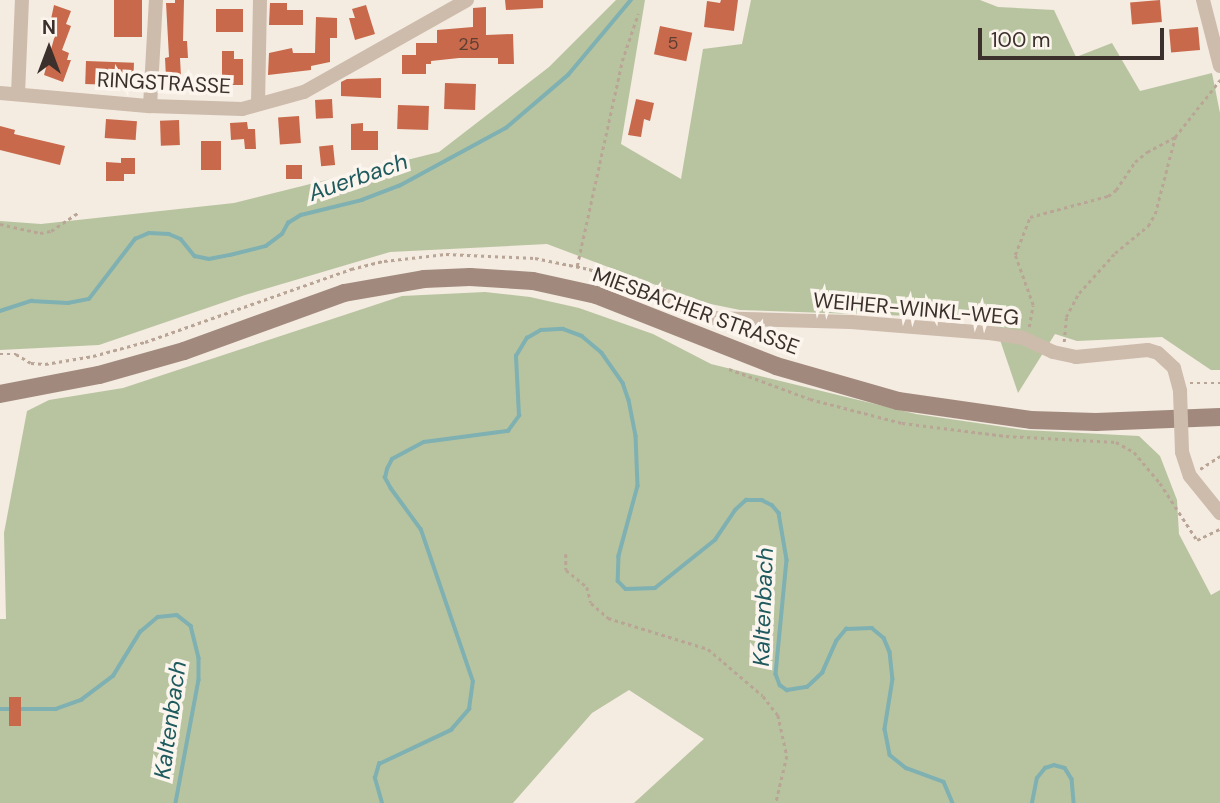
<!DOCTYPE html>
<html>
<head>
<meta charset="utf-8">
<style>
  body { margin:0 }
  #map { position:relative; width:1220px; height:803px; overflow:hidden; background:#f4ebe1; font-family:"DM Sans",sans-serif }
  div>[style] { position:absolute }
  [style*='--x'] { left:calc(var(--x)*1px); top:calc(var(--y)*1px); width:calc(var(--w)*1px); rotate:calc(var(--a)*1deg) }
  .green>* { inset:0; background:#b8c4a0 }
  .stream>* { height:3.5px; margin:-1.75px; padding:0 1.75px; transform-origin:1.75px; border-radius:1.75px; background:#7fb0b2 }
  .building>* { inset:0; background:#c8694b; transform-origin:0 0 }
  .path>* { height:2.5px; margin-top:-1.25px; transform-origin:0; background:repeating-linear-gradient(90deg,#b9a596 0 3.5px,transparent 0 7px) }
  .street>* { height:14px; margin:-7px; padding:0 7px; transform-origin:7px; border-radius:7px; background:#cdbbac }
  .secondary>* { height:18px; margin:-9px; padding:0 9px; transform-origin:9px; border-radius:9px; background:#a18a7d }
  .street-bridge>* { height:14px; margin:-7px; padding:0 7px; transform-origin:7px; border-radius:7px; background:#cdbbac }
  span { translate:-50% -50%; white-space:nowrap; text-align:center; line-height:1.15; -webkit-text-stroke:7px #fbf5ee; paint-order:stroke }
  .number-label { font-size:18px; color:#5e3e33 }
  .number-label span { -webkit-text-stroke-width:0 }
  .street-label { font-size:21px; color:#3b302b }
  .water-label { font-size:23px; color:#1f5a5e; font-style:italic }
  .north { position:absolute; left:14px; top:14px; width:70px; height:70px; -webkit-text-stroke:5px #fbf5ee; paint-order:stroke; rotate:0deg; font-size:19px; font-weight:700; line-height:28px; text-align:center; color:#3b302b }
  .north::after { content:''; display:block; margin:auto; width:24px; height:32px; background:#3b302b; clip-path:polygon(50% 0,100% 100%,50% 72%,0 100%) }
  .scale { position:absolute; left:978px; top:28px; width:186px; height:32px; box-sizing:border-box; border:4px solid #3b302b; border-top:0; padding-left:9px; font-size:21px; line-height:24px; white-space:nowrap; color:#3b302b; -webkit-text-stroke:5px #fbf5ee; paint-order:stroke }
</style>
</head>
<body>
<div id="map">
  <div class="green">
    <i style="clip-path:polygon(616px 0,645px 0,621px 144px,681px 179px,703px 49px,742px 44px,751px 0,980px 0,998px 7px,1054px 10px,1076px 57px,1112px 43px,1140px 91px,1212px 73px,1220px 113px,1220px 370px,1211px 370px,1162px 337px,1077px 341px,1055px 334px,1018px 393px,997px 331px,970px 318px,740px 310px,701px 302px,547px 244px,390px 252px,245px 295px,99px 345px,0 350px,0 221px,41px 224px,234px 203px,439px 152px,549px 67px)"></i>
    <i style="clip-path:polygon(485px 292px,530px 297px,579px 308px,653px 334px,711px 364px,916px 414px,1025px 430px,1139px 436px,1160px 456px,1177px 500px,1179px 534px,1211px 595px,1220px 590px,1220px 803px,634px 803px,704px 739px,629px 690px,592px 713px,513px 803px,0 803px,0 619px,6px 619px,4px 533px,27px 411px,49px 400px,123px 388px,402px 296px)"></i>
  </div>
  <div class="stream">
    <i style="--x:0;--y:311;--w:33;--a:-18"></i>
    <i style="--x:31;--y:301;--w:37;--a:3"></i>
    <i style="--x:68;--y:303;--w:21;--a:-11"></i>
    <i style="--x:89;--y:299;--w:76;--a:-52.5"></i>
    <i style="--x:135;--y:239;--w:15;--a:-23"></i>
    <i style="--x:149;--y:233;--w:20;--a:3"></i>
    <i style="--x:169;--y:234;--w:13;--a:23"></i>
    <i style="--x:181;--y:239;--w:22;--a:51"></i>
    <i style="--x:195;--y:256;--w:14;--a:12"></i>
    <i style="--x:209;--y:259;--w:21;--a:-11"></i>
    <i style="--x:230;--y:255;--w:37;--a:-14"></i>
    <i style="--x:266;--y:246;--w:20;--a:-37"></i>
    <i style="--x:282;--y:234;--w:13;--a:-61"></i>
    <i style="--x:288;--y:223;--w:15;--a:-32"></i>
    <i style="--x:301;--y:215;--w:63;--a:-13.8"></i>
    <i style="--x:362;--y:200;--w:40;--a:-21"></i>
    <i style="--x:399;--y:186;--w:122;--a:-28.5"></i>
    <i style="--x:506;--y:128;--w:82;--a:-40.5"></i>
    <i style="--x:568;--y:75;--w:98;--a:-50"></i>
    <i style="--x:0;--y:709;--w:56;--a:0"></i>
    <i style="--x:56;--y:709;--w:27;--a:-20"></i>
    <i style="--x:81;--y:700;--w:40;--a:-37"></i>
    <i style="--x:113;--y:676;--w:52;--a:-58.5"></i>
    <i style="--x:140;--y:632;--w:23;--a:-40"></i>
    <i style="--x:158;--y:617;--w:19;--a:-6"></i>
    <i style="--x:177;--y:615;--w:18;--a:38"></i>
    <i style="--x:191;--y:626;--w:33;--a:76"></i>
    <i style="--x:199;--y:658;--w:22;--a:90"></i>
    <i style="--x:199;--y:680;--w:125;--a:100.6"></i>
    <i style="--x:382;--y:803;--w:26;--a:-106"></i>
    <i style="--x:375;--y:778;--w:15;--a:-74"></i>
    <i style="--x:379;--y:764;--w:80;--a:-25.3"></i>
    <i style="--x:451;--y:730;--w:28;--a:-49"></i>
    <i style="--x:469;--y:709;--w:27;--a:-82"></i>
    <i style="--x:473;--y:682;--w:161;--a:-108.9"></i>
    <i style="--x:421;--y:530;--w:51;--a:-126.2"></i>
    <i style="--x:391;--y:489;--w:13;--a:-119"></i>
    <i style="--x:385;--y:478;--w:9;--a:-77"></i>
    <i style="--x:387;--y:469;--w:11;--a:-63"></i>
    <i style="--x:392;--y:459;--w:36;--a:-28"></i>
    <i style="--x:424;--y:442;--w:85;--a:-7.5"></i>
    <i style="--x:508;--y:431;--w:19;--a:-54"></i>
    <i style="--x:519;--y:416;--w:60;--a:-92.9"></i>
    <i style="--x:516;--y:356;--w:21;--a:-59"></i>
    <i style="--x:527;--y:338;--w:16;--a:-30"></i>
    <i style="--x:541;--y:330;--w:22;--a:-3"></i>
    <i style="--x:563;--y:329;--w:20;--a:20"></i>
    <i style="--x:582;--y:336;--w:26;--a:40"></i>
    <i style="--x:602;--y:353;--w:37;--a:55"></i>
    <i style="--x:623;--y:383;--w:18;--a:71"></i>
    <i style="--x:629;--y:400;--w:37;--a:79"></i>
    <i style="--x:636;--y:436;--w:50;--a:87.7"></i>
    <i style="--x:638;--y:486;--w:73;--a:105.2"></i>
    <i style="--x:619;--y:556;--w:25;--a:92"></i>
    <i style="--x:618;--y:581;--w:11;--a:45"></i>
    <i style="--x:626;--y:589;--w:29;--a:-2"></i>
    <i style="--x:655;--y:588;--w:77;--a:-38.7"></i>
    <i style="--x:715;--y:540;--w:36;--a:-56"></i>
    <i style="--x:735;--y:510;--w:15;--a:-42"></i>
    <i style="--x:746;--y:500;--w:16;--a:0"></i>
    <i style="--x:762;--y:500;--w:11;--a:27"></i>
    <i style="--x:772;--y:505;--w:11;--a:49"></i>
    <i style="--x:779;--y:513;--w:48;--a:80.3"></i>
    <i style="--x:787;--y:560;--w:115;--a:95.5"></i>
    <i style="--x:776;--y:674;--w:12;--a:70"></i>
    <i style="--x:780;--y:685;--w:9;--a:36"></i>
    <i style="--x:787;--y:690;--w:20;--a:-9"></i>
    <i style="--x:807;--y:687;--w:21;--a:-43"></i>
    <i style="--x:822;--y:673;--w:35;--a:-66"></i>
    <i style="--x:836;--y:641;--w:16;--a:-50"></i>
    <i style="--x:846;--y:629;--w:26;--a:-2"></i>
    <i style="--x:872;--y:628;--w:16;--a:40"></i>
    <i style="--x:884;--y:638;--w:15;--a:67"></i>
    <i style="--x:890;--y:652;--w:27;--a:84"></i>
    <i style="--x:893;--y:679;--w:51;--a:99.1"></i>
    <i style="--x:885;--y:729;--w:26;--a:79"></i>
    <i style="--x:890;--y:755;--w:21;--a:39"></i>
    <i style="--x:906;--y:768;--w:40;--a:20.2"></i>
    <i style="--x:944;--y:782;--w:23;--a:67"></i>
    <i style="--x:1032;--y:803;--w:25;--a:-79"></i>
    <i style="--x:1037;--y:778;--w:13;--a:-51"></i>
    <i style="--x:1045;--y:768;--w:9;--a:-18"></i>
    <i style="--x:1054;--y:765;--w:11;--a:15"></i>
    <i style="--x:1065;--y:768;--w:13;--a:58"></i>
    <i style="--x:1072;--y:779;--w:24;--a:85"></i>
  </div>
  <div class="building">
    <i style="left:114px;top:0;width:28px;height:37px"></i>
    <i style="clip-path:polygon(175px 0,184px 0,183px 41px,187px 41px,188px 58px,180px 58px,181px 77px,166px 78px,165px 58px,169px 57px,166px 3px,175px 3px)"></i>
    <i style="clip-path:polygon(505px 0,543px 0,543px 8px,506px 10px)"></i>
    <i style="clip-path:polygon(721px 0,738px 0,734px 31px,704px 27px,707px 1px,720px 3px)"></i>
    <i style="left:1160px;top:0;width:22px;height:30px;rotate:85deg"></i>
    <i style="clip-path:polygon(270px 3px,287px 3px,287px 10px,303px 10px,303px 25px,269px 25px)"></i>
    <i style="clip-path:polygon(54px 5px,71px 11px,66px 24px,71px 26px,62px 50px,69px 53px,67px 60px,71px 60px,63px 82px,44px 75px,55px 35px,48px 33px)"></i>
    <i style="clip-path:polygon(366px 5px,375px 34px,355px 40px,349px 18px,355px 18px,352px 9px)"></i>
    <i style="clip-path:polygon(486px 7px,486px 35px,513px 34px,514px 64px,498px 64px,498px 58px,459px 58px,431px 61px,431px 64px,426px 64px,426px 74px,402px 74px,402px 55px,416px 55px,416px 43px,437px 43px,437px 30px,473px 27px,473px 8px)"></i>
    <i style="left:216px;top:9px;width:27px;height:23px"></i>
    <i style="clip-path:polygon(316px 17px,337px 18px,337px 38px,330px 38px,330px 62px,311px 66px,311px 70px,268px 75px,269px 53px,292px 48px,293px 53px,315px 53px)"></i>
    <i style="left:660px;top:26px;width:33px;height:29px;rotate:12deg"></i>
    <i style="left:1198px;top:27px;width:23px;height:29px;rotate:85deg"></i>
    <i style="clip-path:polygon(222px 51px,234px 51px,234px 59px,243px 59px,243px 85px,222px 85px)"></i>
    <i style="left:86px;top:61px;width:48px;height:23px;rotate:2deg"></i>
    <i style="clip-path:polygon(381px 78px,381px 98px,341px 96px,341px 82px,347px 79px)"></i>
    <i style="left:445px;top:83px;width:31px;height:26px;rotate:2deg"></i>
    <i style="left:332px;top:99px;width:19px;height:17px;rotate:87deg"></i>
    <i style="clip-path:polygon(636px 99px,654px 103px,650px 121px,644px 119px,641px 137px,628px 135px)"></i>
    <i style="left:398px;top:105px;width:31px;height:24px;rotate:2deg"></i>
    <i style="left:299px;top:116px;width:27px;height:21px;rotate:86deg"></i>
    <i style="left:106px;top:119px;width:31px;height:19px;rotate:4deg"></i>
    <i style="left:179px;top:120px;width:25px;height:19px;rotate:88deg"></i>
    <i style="clip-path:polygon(247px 122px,248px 129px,255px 129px,256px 149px,245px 149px,244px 139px,231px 140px,230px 123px)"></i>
    <i style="clip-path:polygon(363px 123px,363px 131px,378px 131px,378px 150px,351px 150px,351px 124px)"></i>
    <i style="clip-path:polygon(0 126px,15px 130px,14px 134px,65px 146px,60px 165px,0 150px)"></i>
    <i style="left:201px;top:141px;width:20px;height:29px"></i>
    <i style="left:333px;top:145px;width:20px;height:14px;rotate:84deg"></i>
    <i style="clip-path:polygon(121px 158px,135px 158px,135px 174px,124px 174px,124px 181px,106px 181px,106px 162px,121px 163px)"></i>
    <i style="left:286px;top:165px;width:16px;height:14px"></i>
    <i style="left:9px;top:697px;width:12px;height:29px"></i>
  </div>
  <div class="path">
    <i style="--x:0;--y:224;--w:41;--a:12.7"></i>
    <i style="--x:40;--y:233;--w:11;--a:-10"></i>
    <i style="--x:51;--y:231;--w:32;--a:-34"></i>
    <i style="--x:577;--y:266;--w:210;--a:-77.6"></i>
    <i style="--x:622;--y:61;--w:50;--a:-71.2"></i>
    <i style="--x:1029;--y:327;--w:22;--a:-80"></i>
    <i style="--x:1033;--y:305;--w:53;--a:-109.8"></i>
    <i style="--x:1015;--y:255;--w:41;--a:-68.5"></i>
    <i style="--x:1030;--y:217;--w:81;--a:-15.1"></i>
    <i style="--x:1108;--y:196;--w:10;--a:-37"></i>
    <i style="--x:1116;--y:190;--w:34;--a:-56"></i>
    <i style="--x:1135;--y:162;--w:16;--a:-40"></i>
    <i style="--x:1147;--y:152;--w:32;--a:-28"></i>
    <i style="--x:1064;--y:342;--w:25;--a:-85"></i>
    <i style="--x:1066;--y:317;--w:27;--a:-62"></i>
    <i style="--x:1079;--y:293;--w:54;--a:-48"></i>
    <i style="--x:1115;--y:253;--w:43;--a:-39.3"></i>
    <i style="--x:1148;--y:226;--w:14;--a:-60"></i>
    <i style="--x:1155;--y:214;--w:80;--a:-75.4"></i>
    <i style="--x:1175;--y:137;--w:73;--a:-51.7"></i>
    <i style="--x:0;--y:354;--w:16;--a:0"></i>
    <i style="--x:16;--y:354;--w:17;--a:31"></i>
    <i style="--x:31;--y:363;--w:14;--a:4"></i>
    <i style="--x:45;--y:364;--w:49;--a:-9.5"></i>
    <i style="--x:93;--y:356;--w:54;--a:-15.1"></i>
    <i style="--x:145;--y:342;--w:219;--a:-19.5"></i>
    <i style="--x:351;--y:269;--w:34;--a:-14"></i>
    <i style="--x:384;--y:261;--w:62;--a:-6.4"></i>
    <i style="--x:446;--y:254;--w:89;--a:2.6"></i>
    <i style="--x:535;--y:258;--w:55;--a:11.5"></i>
    <i style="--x:589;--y:269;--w:61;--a:19"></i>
    <i style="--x:729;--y:369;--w:86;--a:20.3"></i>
    <i style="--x:810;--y:399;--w:95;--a:14.6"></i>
    <i style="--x:902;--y:423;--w:105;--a:7.1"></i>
    <i style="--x:1006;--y:436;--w:110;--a:3.1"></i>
    <i style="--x:1116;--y:442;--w:21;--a:29"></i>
    <i style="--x:1134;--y:452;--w:40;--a:50"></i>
    <i style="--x:1160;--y:483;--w:68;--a:57"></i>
    <i style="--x:1197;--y:540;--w:25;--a:-26"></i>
    <i style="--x:1190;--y:383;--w:30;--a:0"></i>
    <i style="--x:1200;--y:469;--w:24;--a:-33"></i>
    <i style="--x:566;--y:554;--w:16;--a:90"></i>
    <i style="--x:566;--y:570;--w:27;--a:39"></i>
    <i style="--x:587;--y:587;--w:16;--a:76"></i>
    <i style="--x:591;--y:603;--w:23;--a:41"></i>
    <i style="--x:608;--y:618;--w:105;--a:17.2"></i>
    <i style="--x:708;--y:649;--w:72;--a:40.5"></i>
    <i style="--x:763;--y:696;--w:24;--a:52"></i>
    <i style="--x:778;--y:715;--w:42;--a:77.6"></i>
    <i style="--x:787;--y:756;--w:48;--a:103.2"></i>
  </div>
  <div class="street">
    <i style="--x:1203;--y:0;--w:68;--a:75.6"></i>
    <i style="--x:0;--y:93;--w:151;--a:5"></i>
    <i style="--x:150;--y:106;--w:92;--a:1.9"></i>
    <i style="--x:242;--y:109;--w:64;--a:-15.3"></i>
    <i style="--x:304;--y:92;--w:187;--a:-29.4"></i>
    <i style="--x:18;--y:94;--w:94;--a:-87.6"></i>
    <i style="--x:258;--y:104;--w:104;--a:-88.9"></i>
    <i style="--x:150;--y:106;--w:106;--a:-86.8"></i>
    <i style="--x:660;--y:294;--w:54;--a:26.6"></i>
    <i style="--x:708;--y:318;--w:143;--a:1.6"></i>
    <i style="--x:851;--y:322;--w:138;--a:4.6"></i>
    <i style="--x:989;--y:333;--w:34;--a:8"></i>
    <i style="--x:1023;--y:338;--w:33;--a:25"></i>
    <i style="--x:1053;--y:352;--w:24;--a:12"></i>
    <i style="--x:1076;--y:357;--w:72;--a:-5.6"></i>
    <i style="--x:1148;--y:350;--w:10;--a:17"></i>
    <i style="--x:1158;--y:353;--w:22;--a:43"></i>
    <i style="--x:1174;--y:368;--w:24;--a:75"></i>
    <i style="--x:1182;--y:452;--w:25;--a:72"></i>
    <i style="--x:1190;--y:476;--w:48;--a:51"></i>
  </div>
  <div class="secondary">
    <i style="--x:0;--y:394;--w:101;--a:-10.9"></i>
    <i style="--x:99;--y:375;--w:88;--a:-15.8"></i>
    <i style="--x:184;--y:351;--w:170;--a:-19.9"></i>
    <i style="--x:344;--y:293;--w:81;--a:-9.9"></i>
    <i style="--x:424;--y:279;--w:46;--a:-2.5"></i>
    <i style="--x:470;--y:277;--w:63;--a:3.6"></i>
    <i style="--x:533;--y:281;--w:65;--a:12.5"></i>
    <i style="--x:596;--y:295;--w:193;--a:21.5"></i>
    <i style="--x:776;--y:366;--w:127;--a:16"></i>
    <i style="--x:898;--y:401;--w:134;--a:8.1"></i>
    <i style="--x:1031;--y:420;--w:65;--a:1.8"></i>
    <i style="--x:1096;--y:422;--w:124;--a:-2.3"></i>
  </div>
  <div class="street-bridge">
    <i style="--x:1180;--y:391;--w:61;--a:88.1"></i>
  </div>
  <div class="number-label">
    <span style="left:673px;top:43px">5</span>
    <span style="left:469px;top:44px">25</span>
  </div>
  <div class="street-label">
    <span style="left:164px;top:83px;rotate:3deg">RINGSTRASSE</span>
    <span style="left:916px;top:309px;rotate:5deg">WEIHER-WINKL-WEG</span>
    <span style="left:696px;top:311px;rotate:20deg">MIESBACHER STRASSE</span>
  </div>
  <div class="water-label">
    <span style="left:358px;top:177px;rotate:-19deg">Auerbach</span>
    <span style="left:763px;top:607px;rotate:-88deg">Kaltenbach</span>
    <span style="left:170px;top:720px;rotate:-82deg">Kaltenbach</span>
  </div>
  <div class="north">N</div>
  <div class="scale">100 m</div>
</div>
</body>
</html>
